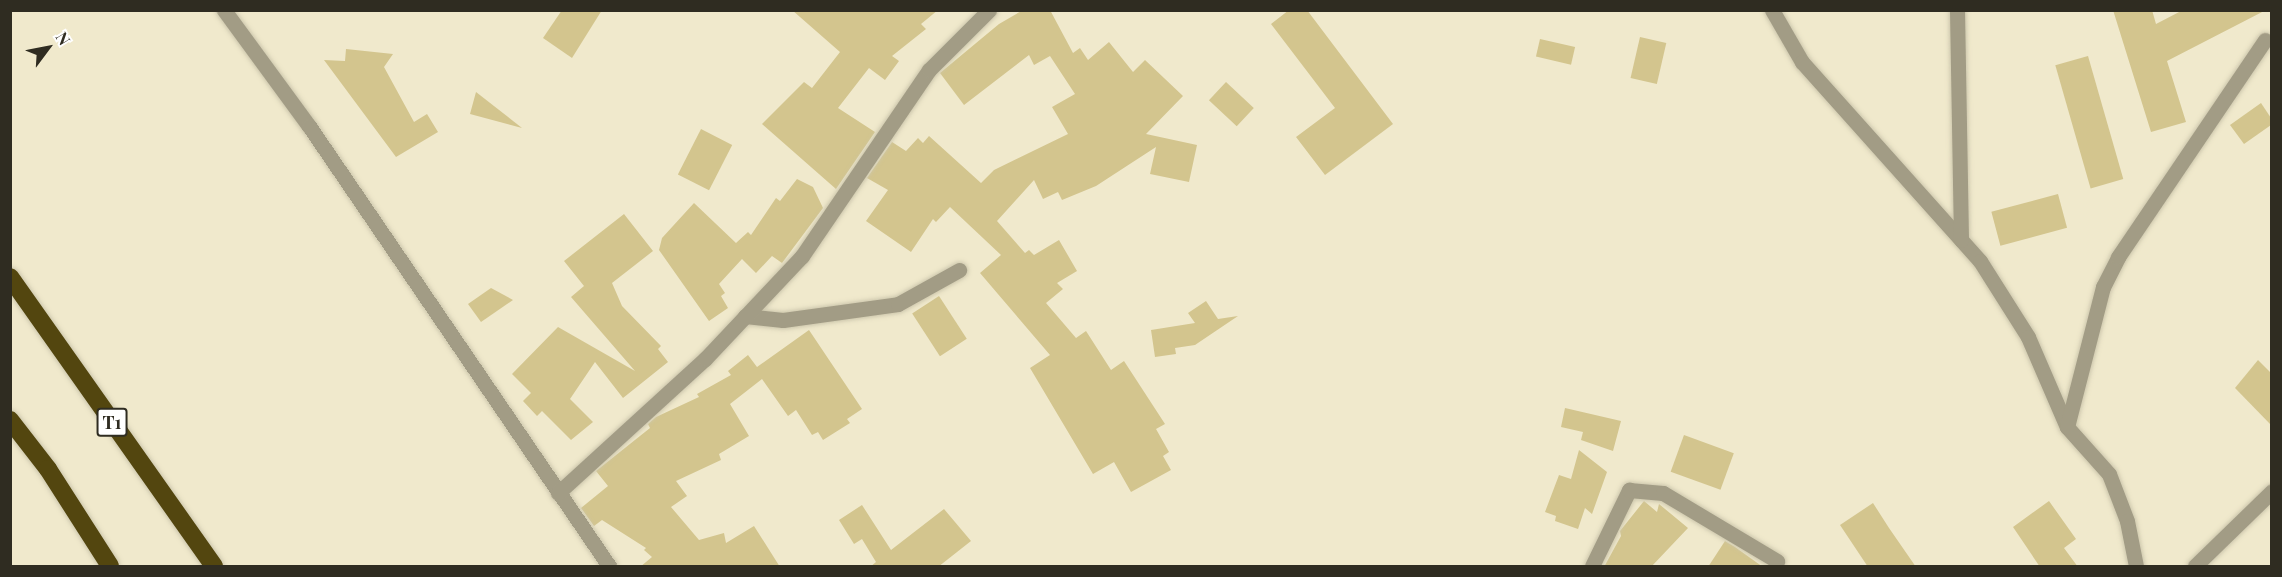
<!DOCTYPE html>
<html>
<head>
<meta charset="utf-8">
<style>
  body { margin:0 }
  #map { position:relative; width:2282px; height:577px; overflow:hidden; background:#f0e9cc; font-family:"Playfair Display",serif }
  div>[style] { position:absolute }
  [style*='--x'] { left:calc(var(--x)*1px); top:calc(var(--y)*1px); width:calc(var(--w)*1px); rotate:calc(var(--a)*1deg) }
  .building>* { inset:0; background:#d3c58e; transform-origin:0 0 }
  .roads { filter:drop-shadow(0 0 2px #cdc7ad) drop-shadow(0 0 2px #cdc7ad) }
  .street>* { height:15px; margin:-7.5px; padding:0 7.5px; transform-origin:7.5px; border-radius:7.5px; background:#a29c85 }
  .highway>* { height:18px; margin:-9px; padding:0 9px; transform-origin:9px; border-radius:9px; background:#53460f }
  span { translate:-50% -50%; white-space:nowrap; text-align:center; line-height:1.15; -webkit-text-stroke:4.5px #fff; paint-order:stroke }
  .shield-label span { padding:2px 4px; background:#fff; border:2px solid; border-radius:4px; -webkit-text-stroke-width:0 }
  .shield-label { font-size:18px; color:#2f2c21; font-weight:700 }
  .frame { position:absolute; inset:0; border:12px solid #2f2c21; pointer-events:none }
  .north { position:absolute; left:18px; top:18px; width:60px; height:60px; -webkit-text-stroke:4px #fff; paint-order:stroke; rotate:58deg; font-size:16px; font-weight:700; line-height:24px; text-align:center; color:#2f2c21 }
  .north::after { content:''; display:block; margin:auto; width:21px; height:27px; background:#2f2c21; clip-path:polygon(50% 0,100% 100%,50% 72%,0 100%) }
</style>
</head>
<body>
<div id="map">
  <div class="building">
    <i style="clip-path:polygon(562px 10px,602px 10px,572px 58px,543px 38px)"></i>
    <i style="clip-path:polygon(792px 10px,938px 10px,921px 24px,926px 29px,892px 56px,899px 61px,885px 80px,869px 68px,838px 108px,875px 132px,836px 189px,762px 124px,804px 82px,812px 88px,840px 52px)"></i>
    <i style="clip-path:polygon(1023px 10px,1050px 10px,1073px 53px,1080px 48px,1088px 60px,1109px 42px,1133px 72px,1145px 60px,1183px 96px,1146px 134px,1197px 145px,1189px 182px,1150px 174px,1156px 147px,1096px 186px,1062px 200px,1058px 192px,1043px 199px,1034px 180px,997px 221px,1025px 253px,1029px 250px,1034px 255px,1059px 240px,1077px 271px,1057px 283px,1063px 289px,1046px 303px,1076px 338px,1086px 331px,1111px 370px,1124px 361px,1165px 424px,1156px 429px,1169px 452px,1163px 456px,1171px 470px,1131px 492px,1114px 462px,1093px 474px,1030px 368px,1050px 355px,980px 273px,1001px 255px,950px 207px,936px 222px,933px 219px,911px 252px,866px 221px,888px 190px,867px 178px,892px 142px,906px 151px,918px 138px,923px 143px,929px 136px,981px 183px,994px 170px,1068px 134px,1052px 107px,1075px 94px,1050px 56px,1034px 65px,1029px 55px,964px 105px,940px 73px,999px 24px)"></i>
    <i style="clip-path:polygon(1289px 10px,1307px 10px,1393px 124px,1325px 175px,1296px 137px,1335px 108px,1271px 24px)"></i>
    <i style="clip-path:polygon(2113px 10px,2152px 10px,2156px 24px,2183px 10px,2266px 10px,2167px 61px,2186px 122px,2151px 132px)"></i>
    <i style="left:1640px;top:37px;width:27px;height:42px;rotate:13deg"></i>
    <i style="left:1540px;top:39px;width:36px;height:18px;rotate:13deg"></i>
    <i style="clip-path:polygon(346px 49px,393px 54px,384px 67px,414px 122px,427px 114px,438px 132px,396px 157px,324px 60px,345px 61px)"></i>
    <i style="left:2088px;top:56px;width:128px;height:34px;rotate:74deg"></i>
    <i style="left:1226px;top:82px;width:38px;height:25px;rotate:43deg"></i>
    <i style="clip-path:polygon(476px 92px,522px 128px,470px 114px)"></i>
    <i style="clip-path:polygon(2261px 103px,2271px 118px,2271px 125px,2244px 144px,2230px 125px)"></i>
    <i style="left:701px;top:129px;width:35px;height:51px;rotate:27deg"></i>
    <i style="clip-path:polygon(797px 179px,813px 187px,823px 208px,782px 263px,772px 256px,756px 273px,742px 259px,719px 284px,725px 293px,721px 296px,728px 308px,709px 321px,659px 250px,662px 238px,694px 203px,736px 243px,748px 232px,751px 235px,776px 198px,780px 201px)"></i>
    <i style="left:2058px;top:194px;width:35px;height:69px;rotate:75deg"></i>
    <i style="clip-path:polygon(624px 214px,653px 251px,612px 283px,622px 306px,661px 346px,658px 349px,668px 362px,623px 398px,595px 362px,570px 399px,593px 422px,571px 440px,542px 411px,537px 416px,523px 401px,531px 393px,512px 374px,558px 327px,635px 371px,571px 297px,584px 286px,564px 261px)"></i>
    <i style="clip-path:polygon(491px 288px,513px 300px,481px 322px,468px 304px)"></i>
    <i style="left:939px;top:296px;width:51px;height:32px;rotate:57deg"></i>
    <i style="clip-path:polygon(1206px 301px,1218px 319px,1238px 316px,1195px 345px,1175px 348px,1176px 354px,1155px 357px,1151px 330px,1195px 323px,1188px 313px)"></i>
    <i style="clip-path:polygon(809px 330px,862px 409px,847px 419px,850px 423px,823px 440px,818px 432px,812px 435px,796px 410px,788px 416px,762px 379px,730px 404px,749px 436px,719px 454px,721px 460px,676px 481px,687px 496px,671px 507px,699px 540px,724px 533px,726px 543px,754px 526px,780px 567px,640px 567px,652px 557px,644px 550px,646px 548px,602px 520px,594px 526px,581px 508px,608px 486px,596px 471px,650px 428px,648px 424px,656px 417px,699px 397px,697px 394px,731px 375px,728px 371px,748px 355px,757px 367px)"></i>
    <i style="clip-path:polygon(2258px 360px,2271px 373px,2271px 425px,2235px 388px)"></i>
    <i style="clip-path:polygon(1565px 408px,1621px 421px,1613px 451px,1581px 440px,1583px 432px,1561px 427px)"></i>
    <i style="left:1684px;top:435px;width:53px;height:39px;rotate:20deg"></i>
    <i style="clip-path:polygon(1579px 450px,1607px 472px,1592px 514px,1585px 508px,1578px 529px,1555px 521px,1556px 516px,1545px 512px,1559px 475px,1571px 479px)"></i>
    <i style="clip-path:polygon(1644px 501px,1657px 512px,1659px 504px,1688px 528px,1651px 567px,1604px 567px,1621px 536px,1620px 531px)"></i>
    <i style="clip-path:polygon(2049px 501px,2076px 539px,2064px 548px,2078px 567px,2040px 567px,2013px 527px)"></i>
    <i style="clip-path:polygon(1873px 503px,1889px 528px,1916px 567px,1868px 567px,1840px 525px)"></i>
    <i style="clip-path:polygon(862px 505px,891px 550px,944px 509px,971px 541px,938px 567px,870px 567px,876px 562px,862px 539px,854px 544px,839px 520px)"></i>
    <i style="clip-path:polygon(1725px 541px,1735px 547px,1763px 567px,1708px 567px)"></i>
  </div>
  <div class="roads">
    <div class="street">
      <i style="--x:224;--y:10;--w:144;--a:53.8"></i>
      <i style="--x:309;--y:126;--w:533;--a:55.71"></i>
      <i style="--x:1772;--y:10;--w:60;--a:60"></i>
      <i style="--x:1802;--y:62;--w:267;--a:48.2"></i>
      <i style="--x:1980;--y:261;--w:90;--a:57.7"></i>
      <i style="--x:2028;--y:337;--w:98;--a:66.6"></i>
      <i style="--x:2067;--y:427;--w:63;--a:48.2"></i>
      <i style="--x:2109;--y:474;--w:50;--a:69"></i>
      <i style="--x:2127;--y:521;--w:46;--a:78.7"></i>
      <i style="--x:1957;--y:10;--w:230;--a:89"></i>
      <i style="--x:745;--y:316;--w:38;--a:6"></i>
      <i style="--x:783;--y:320;--w:116;--a:-7.9"></i>
      <i style="--x:898;--y:304;--w:70;--a:-29.1"></i>
      <i style="--x:2067;--y:427;--w:145;--a:-75.6"></i>
      <i style="--x:2103;--y:287;--w:34;--a:-63"></i>
      <i style="--x:2118;--y:257;--w:262;--a:-55.9"></i>
      <i style="--x:558;--y:493;--w:199;--a:-42.4"></i>
      <i style="--x:705;--y:359;--w:141;--a:-46.7"></i>
      <i style="--x:802;--y:256;--w:225;--a:-55.7"></i>
      <i style="--x:929;--y:70;--w:85;--a:-45"></i>
      <i style="--x:1592;--y:566;--w:85;--a:-64"></i>
      <i style="--x:1629;--y:490;--w:34;--a:5"></i>
      <i style="--x:1663;--y:493;--w:133;--a:30.8"></i>
      <i style="--x:2195;--y:566;--w:107;--a:-44.2"></i>
    </div>
    <div class="highway">
      <i style="--x:10;--y:277;--w:354;--a:54.8"></i>
      <i style="--x:10;--y:420;--w:62;--a:52.2"></i>
      <i style="--x:48;--y:469;--w:115;--a:57.4"></i>
    </div>
  </div>
  <div class="shield-label">
    <span style="left:112px;top:422px">T1</span>
  </div>
  <div class="frame"></div>
  <div class="north">N</div>
</div>
</body>
</html>
